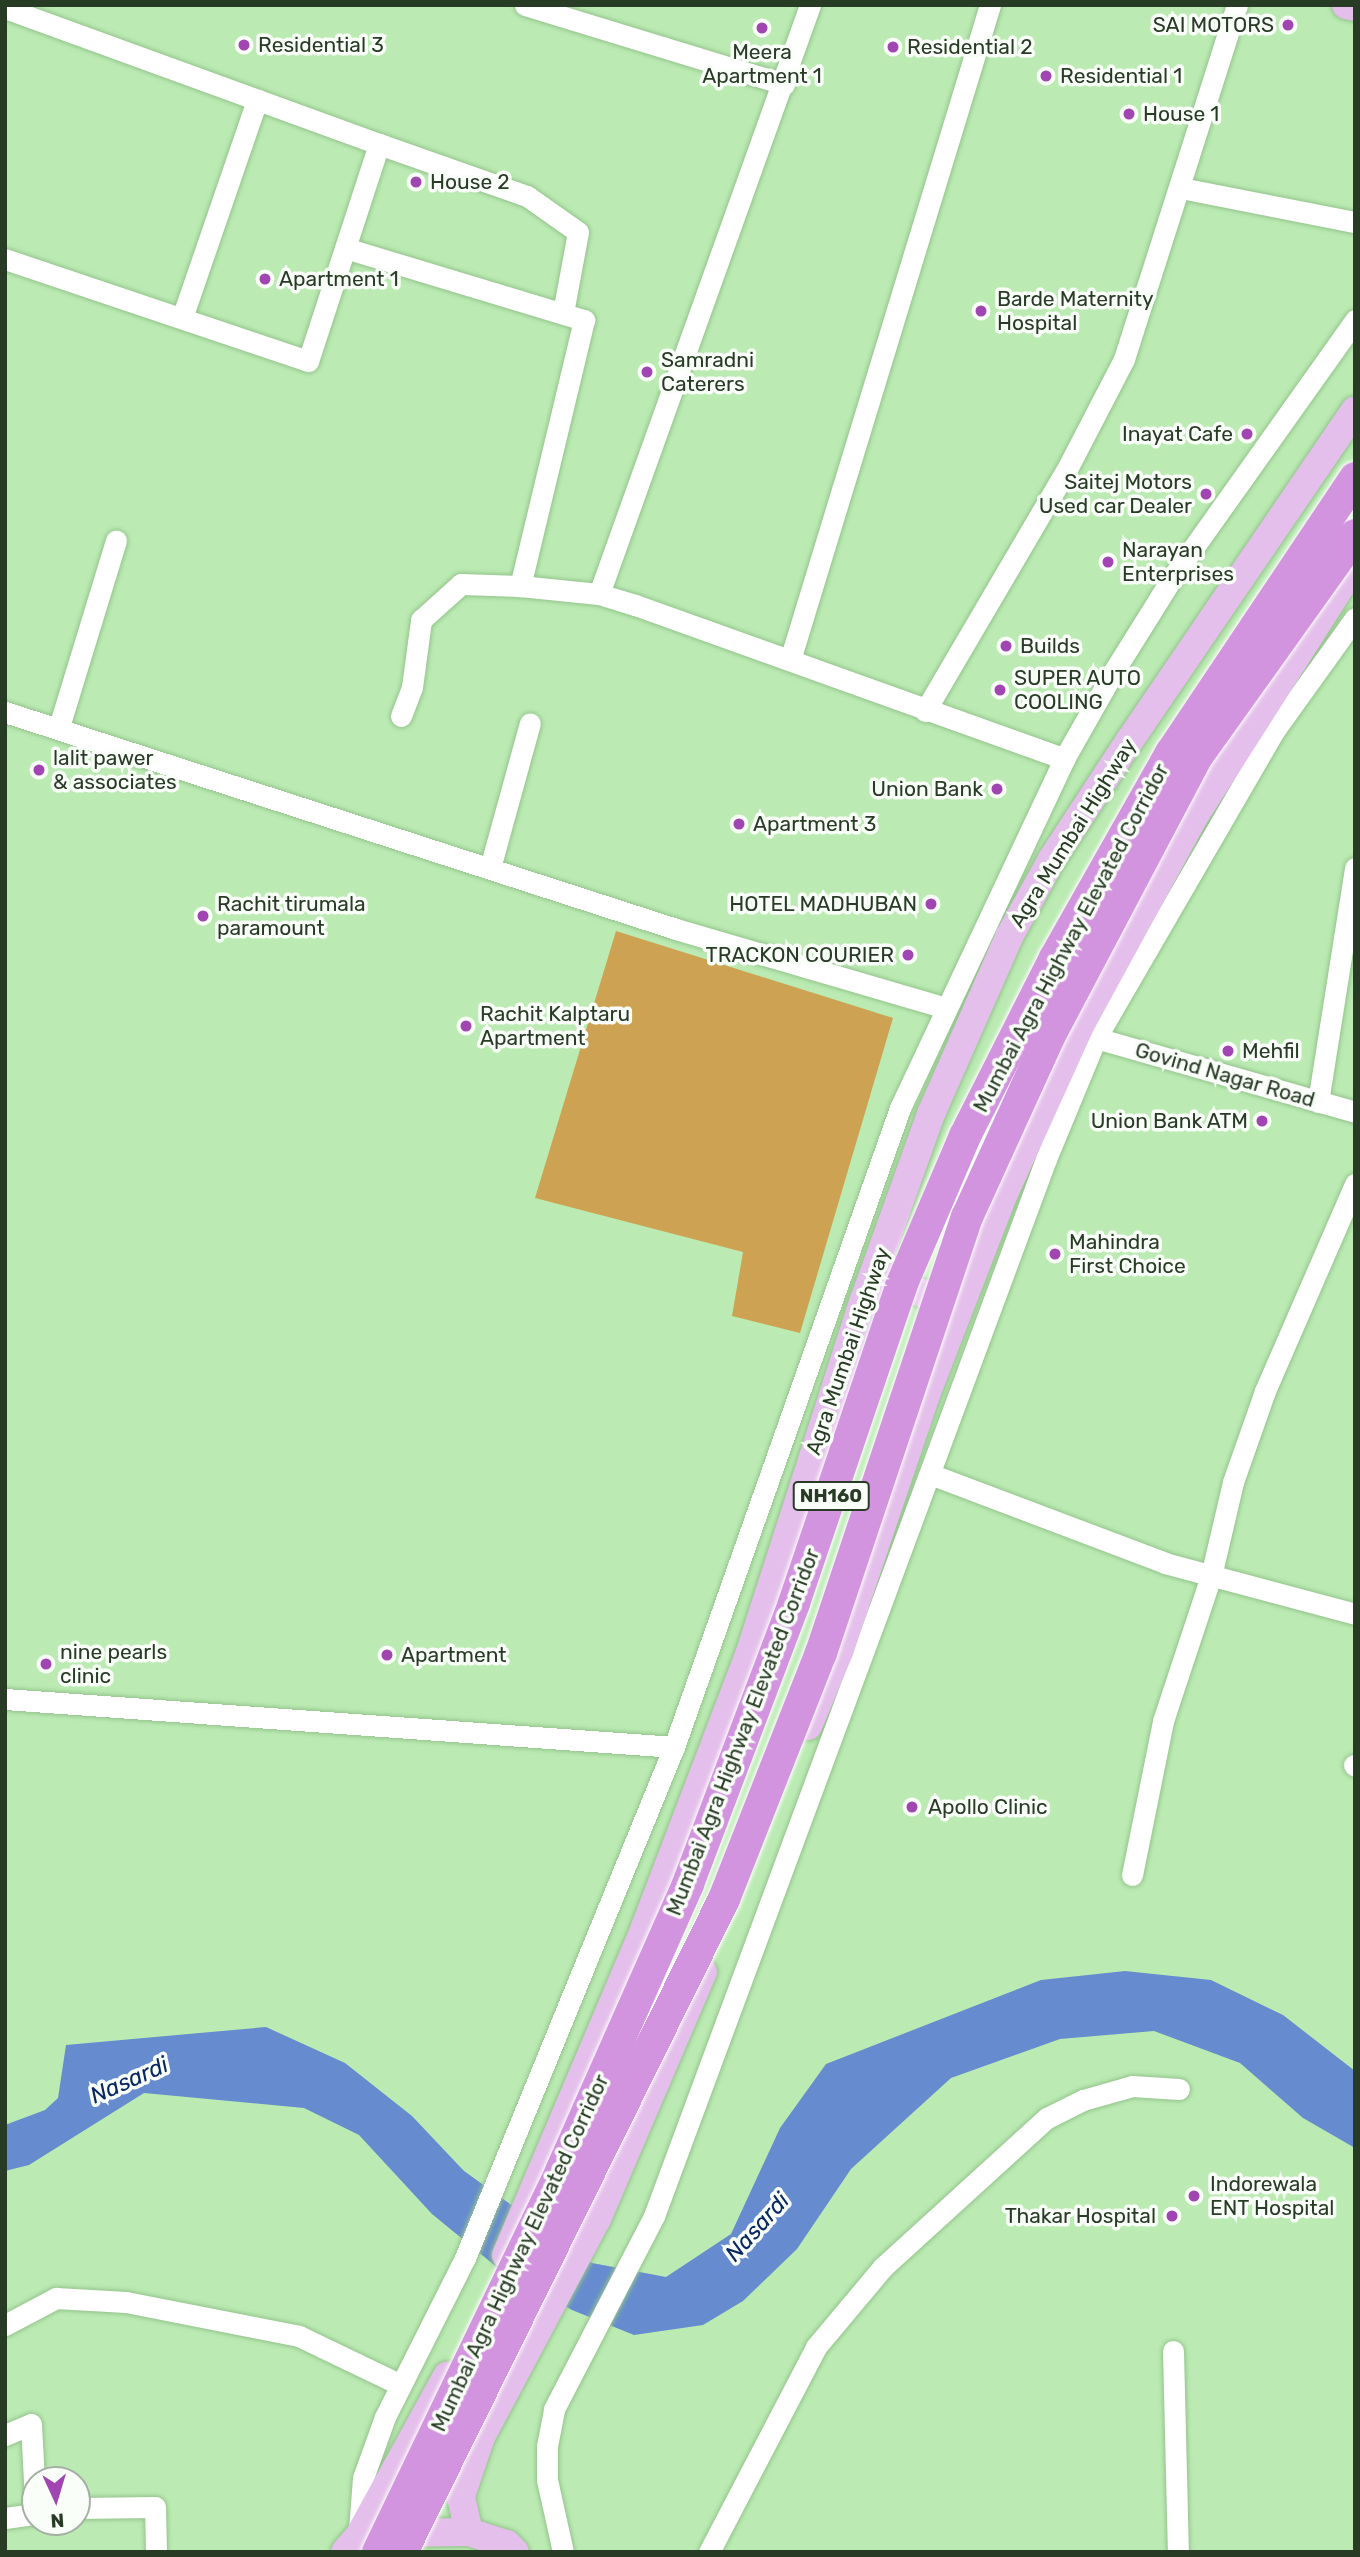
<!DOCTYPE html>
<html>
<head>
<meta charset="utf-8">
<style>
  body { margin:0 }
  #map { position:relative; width:1360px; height:2557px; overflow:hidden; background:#bbebb3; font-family:Rubik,sans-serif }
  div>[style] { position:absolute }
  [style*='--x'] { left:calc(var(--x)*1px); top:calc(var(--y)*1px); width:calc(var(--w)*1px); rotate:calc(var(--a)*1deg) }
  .forest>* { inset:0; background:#cda253 }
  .water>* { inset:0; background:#668ccf }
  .roads { filter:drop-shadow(0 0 2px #94c38c) drop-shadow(0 0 2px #94c38c) }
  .minor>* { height:21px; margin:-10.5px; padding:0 10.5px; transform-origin:10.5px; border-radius:10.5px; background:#fff }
  .major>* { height:28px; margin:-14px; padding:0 14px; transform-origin:14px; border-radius:14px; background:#e4bfeb }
  .bridges { filter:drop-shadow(0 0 2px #fff) drop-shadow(0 0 2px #fff) }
  .highway-bridge>* { height:32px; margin:-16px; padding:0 16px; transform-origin:16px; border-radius:16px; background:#d294de }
  .dots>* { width:19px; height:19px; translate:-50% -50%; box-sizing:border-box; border:4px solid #f9fef8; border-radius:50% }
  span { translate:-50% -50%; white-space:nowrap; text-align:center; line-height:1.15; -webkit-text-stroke:7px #f9fef8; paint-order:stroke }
  .shield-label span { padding:2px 5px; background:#f9fef8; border:2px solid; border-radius:5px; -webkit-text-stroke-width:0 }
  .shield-label { font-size:19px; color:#283b25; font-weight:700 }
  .poi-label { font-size:21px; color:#283b25 }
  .right { translate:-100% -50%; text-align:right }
  .left { translate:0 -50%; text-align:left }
  .street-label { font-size:21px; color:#283b25 }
  .water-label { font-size:23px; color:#062762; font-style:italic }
  .frame { position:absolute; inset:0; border:7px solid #283b25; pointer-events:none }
  .north { position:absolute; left:21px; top:2466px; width:70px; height:70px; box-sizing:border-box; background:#f9fef8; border:2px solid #a5b0a4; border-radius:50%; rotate:176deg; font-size:19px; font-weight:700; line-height:28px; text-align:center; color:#283b25 }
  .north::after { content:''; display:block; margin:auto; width:24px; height:32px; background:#a045b1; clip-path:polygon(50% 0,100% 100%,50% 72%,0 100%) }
</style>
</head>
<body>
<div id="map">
  <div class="forest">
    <i style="clip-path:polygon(616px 931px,893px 1018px,800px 1333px,732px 1316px,743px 1252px,535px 1198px)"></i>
  </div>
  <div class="water">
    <i style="clip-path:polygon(1125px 1971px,1211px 1980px,1283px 2015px,1355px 2071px,1355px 2148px,1303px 2118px,1240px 2063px,1154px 2031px,1060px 2039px,951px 2078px,851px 2169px,797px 2249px,743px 2301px,703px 2325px,634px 2335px,572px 2310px,504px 2273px,432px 2214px,359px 2135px,304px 2108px,144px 2093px,29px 2165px,5px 2171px,5px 2125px,45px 2110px,58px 2098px,66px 2045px,266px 2027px,345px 2063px,412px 2116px,464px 2171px,592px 2263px,666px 2277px,731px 2234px,780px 2128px,826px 2064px,1041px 1980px)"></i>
  </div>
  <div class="roads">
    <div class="minor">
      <i style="--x:525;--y:5;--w:271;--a:17"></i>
      <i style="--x:5;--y:8;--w:398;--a:20"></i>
      <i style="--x:379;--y:144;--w:228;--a:108.1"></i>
      <i style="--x:308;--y:361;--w:320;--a:-161.4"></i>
      <i style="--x:379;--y:144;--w:157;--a:19.4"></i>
      <i style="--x:527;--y:196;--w:62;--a:35.2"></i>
      <i style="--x:578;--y:232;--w:82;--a:100.5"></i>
      <i style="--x:1181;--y:188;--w:177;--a:11.1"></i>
      <i style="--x:345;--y:248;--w:250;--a:16.8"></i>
      <i style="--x:584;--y:320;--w:274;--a:103.5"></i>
      <i style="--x:182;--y:318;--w:231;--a:-71"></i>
      <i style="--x:599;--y:594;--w:626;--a:-70.29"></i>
      <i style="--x:790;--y:660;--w:685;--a:-73.02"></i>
      <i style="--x:925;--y:711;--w:278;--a:-59.6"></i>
      <i style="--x:1066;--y:471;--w:126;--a:-62.6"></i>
      <i style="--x:1124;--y:359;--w:372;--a:-72.3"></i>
      <i style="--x:5;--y:712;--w:705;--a:17.92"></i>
      <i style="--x:676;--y:929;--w:281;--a:16.3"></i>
      <i style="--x:401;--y:716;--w:31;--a:-69"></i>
      <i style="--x:412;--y:687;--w:68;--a:-82.3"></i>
      <i style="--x:421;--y:620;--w:54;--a:-42"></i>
      <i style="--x:461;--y:584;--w:59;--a:1.9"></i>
      <i style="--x:520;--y:586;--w:79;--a:5.8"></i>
      <i style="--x:599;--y:594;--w:38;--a:17"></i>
      <i style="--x:635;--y:605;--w:456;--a:19.7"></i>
      <i style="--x:59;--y:727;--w:195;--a:-73"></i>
      <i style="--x:490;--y:868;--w:150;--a:-74.6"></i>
      <i style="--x:1096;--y:1038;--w:269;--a:15.9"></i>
      <i style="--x:1318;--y:1102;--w:237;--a:-81"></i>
      <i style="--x:930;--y:1474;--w:251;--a:20.7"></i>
      <i style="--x:1165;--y:1563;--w:197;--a:15"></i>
      <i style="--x:5;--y:1699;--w:671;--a:4.1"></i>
      <i style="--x:1354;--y:1765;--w:1;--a:45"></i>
      <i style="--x:1132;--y:1875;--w:157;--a:-78.6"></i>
      <i style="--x:1163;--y:1721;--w:153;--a:-71.7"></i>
      <i style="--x:1211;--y:1576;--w:97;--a:-76.8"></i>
      <i style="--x:1233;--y:1482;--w:96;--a:-70.6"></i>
      <i style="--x:1265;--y:1391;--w:226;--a:-66.5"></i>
      <i style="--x:5;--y:2325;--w:58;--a:-27.9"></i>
      <i style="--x:56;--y:2298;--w:70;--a:3.3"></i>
      <i style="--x:126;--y:2302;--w:176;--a:11.1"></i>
      <i style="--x:299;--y:2336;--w:113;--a:25.7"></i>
      <i style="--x:1173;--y:2351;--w:201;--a:88.6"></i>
      <i style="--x:5;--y:2435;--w:28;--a:-23"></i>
      <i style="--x:31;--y:2424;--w:76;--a:87"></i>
      <i style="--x:77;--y:2508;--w:78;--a:-0.7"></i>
      <i style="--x:155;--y:2507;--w:45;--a:88.7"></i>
      <i style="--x:5;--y:2518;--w:30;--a:-8"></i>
      <i style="--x:359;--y:2530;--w:52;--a:-85.6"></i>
      <i style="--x:363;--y:2478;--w:65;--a:-70.2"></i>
      <i style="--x:385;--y:2417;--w:178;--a:-63.3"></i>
      <i style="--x:465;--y:2258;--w:552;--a:-67.76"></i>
      <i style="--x:674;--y:1747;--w:678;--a:-70.52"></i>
      <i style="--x:900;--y:1108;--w:386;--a:-64.8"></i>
      <i style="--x:1064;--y:759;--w:101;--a:-60.4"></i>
      <i style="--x:1114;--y:671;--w:113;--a:-58"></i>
      <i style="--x:1174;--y:575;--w:313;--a:-54.6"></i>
      <i style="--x:563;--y:2552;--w:74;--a:-102.5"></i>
      <i style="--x:547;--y:2480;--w:34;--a:-90"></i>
      <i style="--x:547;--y:2446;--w:38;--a:-79"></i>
      <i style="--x:554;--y:2409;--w:217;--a:-62.6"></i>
      <i style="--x:654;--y:2216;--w:1127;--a:-69.65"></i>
      <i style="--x:1046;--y:1159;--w:131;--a:-67.5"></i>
      <i style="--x:1096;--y:1038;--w:358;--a:-59.9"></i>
      <i style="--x:1276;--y:728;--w:135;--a:-54.3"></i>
      <i style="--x:709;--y:2552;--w:231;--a:-62.4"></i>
      <i style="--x:816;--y:2347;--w:104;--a:-50.1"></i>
      <i style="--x:883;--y:2267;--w:222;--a:-42.3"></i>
      <i style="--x:1047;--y:2118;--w:40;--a:-26.6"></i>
      <i style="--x:1083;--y:2100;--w:51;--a:-15.9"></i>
      <i style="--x:1132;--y:2086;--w:47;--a:3.7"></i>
    </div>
    <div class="major">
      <i style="--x:1346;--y:5;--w:9;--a:13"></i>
      <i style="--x:881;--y:1278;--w:84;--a:20.2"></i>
      <i style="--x:808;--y:1726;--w:80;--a:-67.3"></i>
      <i style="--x:839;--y:1652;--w:271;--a:-71.3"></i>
      <i style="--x:926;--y:1395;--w:211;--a:-68.9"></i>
      <i style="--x:1002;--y:1198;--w:191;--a:-65.6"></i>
      <i style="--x:1081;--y:1024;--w:232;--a:-61.4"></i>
      <i style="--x:1192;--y:820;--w:303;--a:-57.5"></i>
      <i style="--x:506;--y:2255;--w:356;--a:-67"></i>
      <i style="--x:645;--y:1927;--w:291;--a:-69.1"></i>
      <i style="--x:749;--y:1655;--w:373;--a:-72.1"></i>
      <i style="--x:864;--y:1300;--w:198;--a:-70.2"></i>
      <i style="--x:931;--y:1114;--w:193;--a:-66.2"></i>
      <i style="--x:1009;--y:937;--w:89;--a:-61.1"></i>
      <i style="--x:1052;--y:859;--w:142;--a:-56.8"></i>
      <i style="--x:1130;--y:740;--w:399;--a:-55.7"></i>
      <i style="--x:469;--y:2532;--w:37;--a:-103"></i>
      <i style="--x:461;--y:2496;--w:62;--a:-71.3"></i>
      <i style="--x:481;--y:2437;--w:247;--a:-62"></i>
      <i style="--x:597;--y:2219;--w:269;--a:-66.8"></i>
      <i style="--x:393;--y:2533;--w:76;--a:-0.8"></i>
      <i style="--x:469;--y:2532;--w:40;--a:18"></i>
      <i style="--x:507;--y:2544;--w:11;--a:45"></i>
      <i style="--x:345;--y:2552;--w:21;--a:-49"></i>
      <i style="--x:359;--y:2536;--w:183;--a:-61.2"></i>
    </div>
  </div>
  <div class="bridges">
    <div class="highway-bridge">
      <i style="--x:378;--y:2552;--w:423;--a:-64.3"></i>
      <i style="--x:561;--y:2171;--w:314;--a:-66.1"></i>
      <i style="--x:688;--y:1884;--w:300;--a:-69.3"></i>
      <i style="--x:794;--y:1603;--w:335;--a:-71.3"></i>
      <i style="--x:901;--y:1286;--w:163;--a:-66.9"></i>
      <i style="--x:965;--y:1136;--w:199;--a:-63.2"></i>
      <i style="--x:1055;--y:958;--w:236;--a:-60.5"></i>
      <i style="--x:1171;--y:753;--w:331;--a:-56.2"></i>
      <i style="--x:402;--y:2552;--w:728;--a:-63.75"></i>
      <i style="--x:724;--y:1899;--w:264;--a:-68.5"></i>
      <i style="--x:821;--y:1653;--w:460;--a:-71.5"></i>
      <i style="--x:967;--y:1217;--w:198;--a:-65.5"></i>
      <i style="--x:1049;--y:1037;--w:315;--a:-62.2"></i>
      <i style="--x:1196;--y:758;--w:274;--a:-54.5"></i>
    </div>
  </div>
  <div class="dots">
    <i style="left:1288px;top:25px;background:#a045b1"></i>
    <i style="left:762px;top:28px;background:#a045b1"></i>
    <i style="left:244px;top:45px;background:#a045b1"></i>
    <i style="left:893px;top:47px;background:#a045b1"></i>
    <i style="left:1046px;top:76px;background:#a045b1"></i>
    <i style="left:1129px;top:114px;background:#a045b1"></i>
    <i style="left:416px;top:182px;background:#a045b1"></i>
    <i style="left:265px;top:279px;background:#a045b1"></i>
    <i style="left:981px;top:311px;background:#a045b1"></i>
    <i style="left:647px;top:372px;background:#a045b1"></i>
    <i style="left:1247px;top:434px;background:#a045b1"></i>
    <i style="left:1206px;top:494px;background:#a045b1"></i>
    <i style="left:1108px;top:562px;background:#a045b1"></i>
    <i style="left:1006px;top:646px;background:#a045b1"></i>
    <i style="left:1000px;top:690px;background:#a045b1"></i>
    <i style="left:39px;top:770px;background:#a045b1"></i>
    <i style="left:997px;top:789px;background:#a045b1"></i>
    <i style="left:739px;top:824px;background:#a045b1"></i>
    <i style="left:931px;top:904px;background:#a045b1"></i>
    <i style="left:203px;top:916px;background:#a045b1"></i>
    <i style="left:908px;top:955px;background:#a045b1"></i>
    <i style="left:466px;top:1026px;background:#a045b1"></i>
    <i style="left:1228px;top:1051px;background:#a045b1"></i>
    <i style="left:1262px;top:1121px;background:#a045b1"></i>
    <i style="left:1055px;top:1254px;background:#a045b1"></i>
    <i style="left:387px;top:1655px;background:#a045b1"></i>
    <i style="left:46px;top:1664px;background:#a045b1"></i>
    <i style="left:912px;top:1807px;background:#a045b1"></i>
    <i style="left:1194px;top:2196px;background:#a045b1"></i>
    <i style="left:1172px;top:2216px;background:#a045b1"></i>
  </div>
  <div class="shield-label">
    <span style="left:831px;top:1496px">NH160</span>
  </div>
  <div class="poi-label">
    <span class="right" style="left:1274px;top:25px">SAI MOTORS</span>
    <span class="left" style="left:258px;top:45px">Residential 3</span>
    <span class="left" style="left:907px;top:47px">Residential 2</span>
    <span style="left:762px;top:64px">Meera<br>Apartment 1</span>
    <span class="left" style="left:1060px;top:76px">Residential 1</span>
    <span class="left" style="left:1143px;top:114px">House 1</span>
    <span class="left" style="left:430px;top:182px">House 2</span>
    <span class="left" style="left:279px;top:279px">Apartment 1</span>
    <span class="left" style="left:997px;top:311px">Barde Maternity<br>Hospital</span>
    <span class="left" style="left:661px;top:372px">Samradni<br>Caterers</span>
    <span class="right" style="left:1233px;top:434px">Inayat Cafe</span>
    <span class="right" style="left:1192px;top:494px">Saitej Motors<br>Used car Dealer</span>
    <span class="left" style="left:1122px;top:562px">Narayan<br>Enterprises</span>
    <span class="left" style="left:1020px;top:646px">Builds</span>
    <span class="left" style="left:1014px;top:690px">SUPER AUTO<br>COOLING</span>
    <span class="left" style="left:53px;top:770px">lalit pawer<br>&amp; associates</span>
    <span class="right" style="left:983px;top:789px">Union Bank</span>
    <span class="left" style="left:753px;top:824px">Apartment 3</span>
    <span class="left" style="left:217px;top:916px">Rachit tirumala<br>paramount</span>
    <span class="right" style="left:917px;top:904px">HOTEL MADHUBAN</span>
    <span class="right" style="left:894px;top:955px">TRACKON COURIER</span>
    <span class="left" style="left:480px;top:1026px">Rachit Kalptaru<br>Apartment</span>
    <span class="left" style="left:1242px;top:1051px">Mehfil</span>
    <span class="right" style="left:1248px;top:1121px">Union Bank ATM</span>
    <span class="left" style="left:1069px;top:1254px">Mahindra<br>First Choice</span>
    <span class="left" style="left:60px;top:1664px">nine pearls<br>clinic</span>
    <span class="left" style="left:401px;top:1655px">Apartment</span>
    <span class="left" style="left:928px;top:1807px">Apollo Clinic</span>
    <span class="left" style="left:1210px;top:2196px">Indorewala<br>ENT Hospital</span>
    <span class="right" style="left:1156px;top:2216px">Thakar Hospital</span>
  </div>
  <div class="street-label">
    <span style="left:1073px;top:833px;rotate:-58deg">Agra Mumbai Highway</span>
    <span style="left:1071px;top:938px;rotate:-62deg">Mumbai Agra Highway Elevated Corridor</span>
    <span style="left:1225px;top:1075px;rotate:16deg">Govind Nagar Road</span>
    <span style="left:848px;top:1351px;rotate:-71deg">Agra Mumbai Highway</span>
    <span style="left:743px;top:1732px;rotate:-69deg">Mumbai Agra Highway Elevated Corridor</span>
    <span style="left:520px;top:2253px;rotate:-65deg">Mumbai Agra Highway Elevated Corridor</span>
  </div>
  <div class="water-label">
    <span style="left:129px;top:2080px;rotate:-24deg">Nasardi</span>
    <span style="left:757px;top:2227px;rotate:-48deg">Nasardi</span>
  </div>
  <div class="frame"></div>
  <div class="north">N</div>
</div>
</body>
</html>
